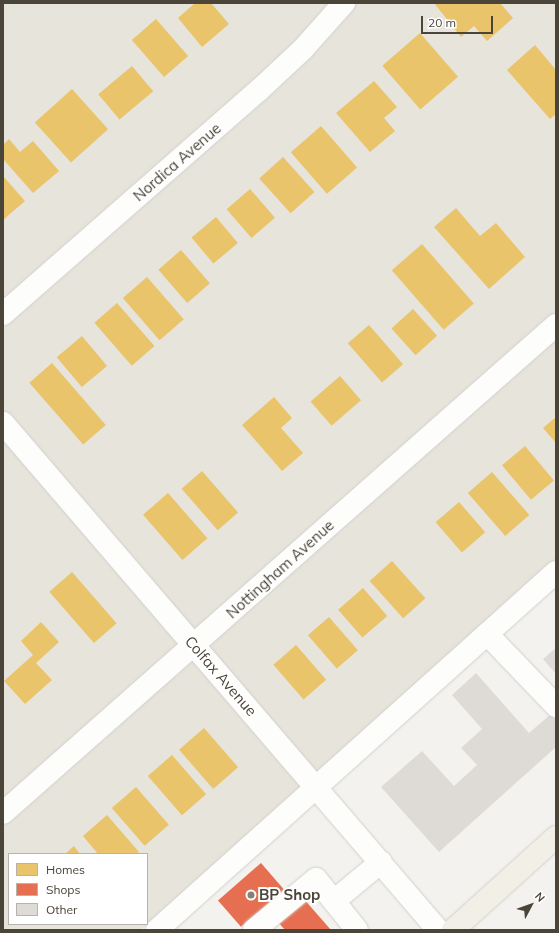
<!DOCTYPE html>
<html>
<head>
<meta charset="utf-8">
<style>
  body { margin:0 }
  #map { position:relative; width:559px; height:933px; overflow:hidden; background:#f4f2ee; font-family:Mulish,sans-serif }
  div>[style] { position:absolute }
  [style*='--x'] { left:calc(var(--x)*1px); top:calc(var(--y)*1px); width:calc(var(--w)*1px); rotate:calc(var(--a)*1deg) }
  .residential>* { inset:0; background:#e7e4dc }
  .homes>* { inset:0; background:#e9c46a; transform-origin:0 0 }
  .shops>* { inset:0; background:#e76f51; transform-origin:0 0 }
  .building>* { inset:0; background:#dedbd6 }
  .roads { filter:drop-shadow(0 0 1px #d2d0cb) drop-shadow(0 0 1px #d2d0cb) }
  .minor>* { height:22px; margin:-11px; padding:0 11px; transform-origin:11px; border-radius:11px; background:#fdfdfc }
  .major>* { height:22px; margin:-11px; padding:0 11px; transform-origin:11px; border-radius:11px; background:#f2efe6 }
  .dots>* { width:11px; height:11px; translate:-50% -50%; box-sizing:border-box; border:2px solid #fff; border-radius:50% }
  span { translate:-50% -50%; white-space:nowrap; text-align:center; line-height:1.15; -webkit-text-stroke:4px #fff; paint-order:stroke }
  .street-label { font-size:15px; color:#4b4439 }
  .poi-label { font-size:15px; color:#4b4439; font-weight:700 }
  .left { translate:0 -50%; text-align:left }
  .frame { position:absolute; inset:0; border:4px solid #4b4439; pointer-events:none }
  .legend { position:absolute; left:8px; top:853px; width:140px; height:72px; box-sizing:border-box; background:#fff; border:1px solid #b7b4b0; margin:0; padding:5px 7px; list-style:none; font-size:12px; color:#4b4439 }
  .legend li { display:flex; align-items:center; gap:8px; height:20px }
  .legend b { width:20px; border:1px solid #b7b4b0 }
  .north { position:absolute; left:511px; top:885px; width:40px; height:40px; -webkit-text-stroke:3px #fff; paint-order:stroke; rotate:49deg; font-size:11px; font-weight:700; line-height:16px; text-align:center; color:#4b4439 }
  .north::after { content:''; display:block; margin:auto; width:14px; height:18px; background:#4b4439; clip-path:polygon(50% 0,100% 100%,50% 72%,0 100%) }
  .scale { position:absolute; left:421px; top:16px; width:72px; height:18px; box-sizing:border-box; border:2px solid #4b4439; border-top:0; padding-left:5px; font-size:12px; line-height:14px; white-space:nowrap; color:#4b4439; -webkit-text-stroke:3px #fff; paint-order:stroke }
</style>
</head>
<body>
<div id="map">
  <div class="residential">
    <i style="clip-path:polygon(evenodd,3px 3px,556px 3px,556px 565px,141px 930px,3px 930px,3px 3px,9px 854px,147px 854px,147px 924px,9px 924px,9px 854px)"></i>
  </div>
  <div class="homes">
    <i style="clip-path:polygon(195px 3px,211px 3px,229px 24px,202px 47px,178px 18px)"></i>
    <i style="clip-path:polygon(434px 3px,500px 3px,513px 18px,487px 41px,474px 26px,461px 37px)"></i>
    <i style="left:156px;top:19px;width:49px;height:32px;rotate:49deg"></i>
    <i style="left:420px;top:33px;width:58px;height:50px;rotate:49deg"></i>
    <i style="clip-path:polygon(535px 45px,556px 70px,556px 114px,550px 119px,507px 70px)"></i>
    <i style="left:132px;top:66px;width:33px;height:44px;rotate:50deg"></i>
    <i style="clip-path:polygon(374px 81px,397px 107px,384px 118px,395px 131px,370px 152px,336px 113px)"></i>
    <i style="left:72px;top:89px;width:54px;height:50px;rotate:48deg"></i>
    <i style="left:321px;top:126px;width:55px;height:40px;rotate:49deg"></i>
    <i style="clip-path:polygon(9px 139px,20px 152px,33px 141px,59px 171px,33px 193px,3px 159px,3px 145px)"></i>
    <i style="left:283px;top:157px;width:47px;height:32px;rotate:48deg"></i>
    <i style="clip-path:polygon(3px 176px,25px 201px,3px 220px)"></i>
    <i style="left:250px;top:189px;width:38px;height:31px;rotate:49deg"></i>
    <i style="clip-path:polygon(456px 208px,480px 236px,496px 223px,525px 257px,489px 289px,434px 227px)"></i>
    <i style="left:216px;top:217px;width:34px;height:32px;rotate:50deg"></i>
    <i style="left:422px;top:244px;width:79px;height:40px;rotate:49deg"></i>
    <i style="left:181px;top:250px;width:44px;height:30px;rotate:49deg"></i>
    <i style="left:147px;top:277px;width:56px;height:32px;rotate:49deg"></i>
    <i style="left:117px;top:303px;width:57px;height:30px;rotate:49deg"></i>
    <i style="left:413px;top:309px;width:36px;height:29px;rotate:48deg"></i>
    <i style="left:369px;top:325px;width:52px;height:28px;rotate:49deg"></i>
    <i style="left:82px;top:336px;width:39px;height:33px;rotate:50deg"></i>
    <i style="left:52px;top:363px;width:82px;height:30px;rotate:49deg"></i>
    <i style="left:340px;top:376px;width:32px;height:39px;rotate:49deg"></i>
    <i style="clip-path:polygon(274px 397px,292px 418px,281px 428px,303px 453px,282px 471px,242px 425px)"></i>
    <i style="clip-path:polygon(556px 417px,556px 443px,543px 428px)"></i>
    <i style="left:525px;top:446px;width:45px;height:30px;rotate:50deg"></i>
    <i style="left:202px;top:471px;width:55px;height:27px;rotate:49deg"></i>
    <i style="left:492px;top:472px;width:57px;height:32px;rotate:49deg"></i>
    <i style="left:168px;top:493px;width:60px;height:33px;rotate:49deg"></i>
    <i style="left:459px;top:502px;width:40px;height:31px;rotate:49deg"></i>
    <i style="left:392px;top:561px;width:50px;height:30px;rotate:48deg"></i>
    <i style="left:72px;top:572px;width:68px;height:30px;rotate:49deg"></i>
    <i style="left:363px;top:588px;width:37px;height:33px;rotate:49deg"></i>
    <i style="left:329px;top:617px;width:44px;height:28px;rotate:49deg"></i>
    <i style="clip-path:polygon(41px 622px,59px 642px,36px 663px,52px 680px,25px 704px,4px 681px,33px 655px,21px 641px)"></i>
    <i style="left:296px;top:645px;width:46px;height:30px;rotate:49deg"></i>
    <i style="left:204px;top:728px;width:52px;height:33px;rotate:49deg"></i>
    <i style="left:172px;top:755px;width:52px;height:32px;rotate:49deg"></i>
    <i style="left:136px;top:787px;width:50px;height:32px;rotate:49deg"></i>
    <i style="clip-path:polygon(107px 815px,139px 852px,137px 854px,98px 854px,83px 836px)"></i>
    <i style="clip-path:polygon(74px 846px,80px 854px,65px 854px)"></i>
  </div>
  <div class="shops">
    <i style="left:261px;top:863px;width:35px;height:57px;rotate:49deg"></i>
    <i style="clip-path:polygon(303px 898px,331px 930px,285px 930px,277px 921px)"></i>
  </div>
  <div class="building">
    <i style="clip-path:polygon(556px 648px,556px 674px,543px 659px)"></i>
    <i style="clip-path:polygon(476px 673px,529px 733px,551px 714px,556px 719px,556px 747px,439px 852px,381px 787px,422px 751px,454px 786px,477px 765px,461px 748px,482px 729px,452px 695px)"></i>
  </div>
  <div class="roads">
    <div class="minor">
      <i style="--x:3;--y:314;--w:339;--a:-41.2"></i>
      <i style="--x:258;--y:91;--w:62;--a:-43"></i>
      <i style="--x:303;--y:49;--w:62;--a:-48.3"></i>
      <i style="--x:3;--y:423;--w:668;--a:49.37"></i>
      <i style="--x:487;--y:634;--w:100;--a:46.2"></i>
      <i style="--x:3;--y:813;--w:738;--a:-41.43"></i>
      <i style="--x:334;--y:901;--w:61;--a:-39.7"></i>
      <i style="--x:157;--y:930;--w:536;--a:-41.9"></i>
      <i style="--x:254;--y:930;--w:80;--a:-39.4"></i>
      <i style="--x:316;--y:879;--w:65;--a:51.2"></i>
    </div>
    <div class="major">
      <i style="--x:453;--y:930;--w:139;--a:-42.1"></i>
    </div>
  </div>
  <div class="dots">
    <i style="left:251px;top:895px;background:#868178"></i>
  </div>
  <div class="street-label">
    <span style="left:177px;top:162px;rotate:-41deg">Nordica Avenue</span>
    <span style="left:280px;top:569px;rotate:-42deg">Nottingham Avenue</span>
    <span style="left:221px;top:676px;rotate:49deg">Colfax Avenue</span>
  </div>
  <div class="poi-label">
    <span class="left" style="left:259px;top:895px">BP Shop</span>
  </div>
  <div class="frame"></div>
  <ul class="legend">
  <li><b style="height:11px;background:#e9c46a"></b>Homes</li>
  <li><b style="height:11px;background:#e76f51"></b>Shops</li>
  <li><b style="height:11px;background:#dedbd6"></b>Other</li>
  </ul>
  <div class="north">N</div>
  <div class="scale">20 m</div>
</div>
</body>
</html>
